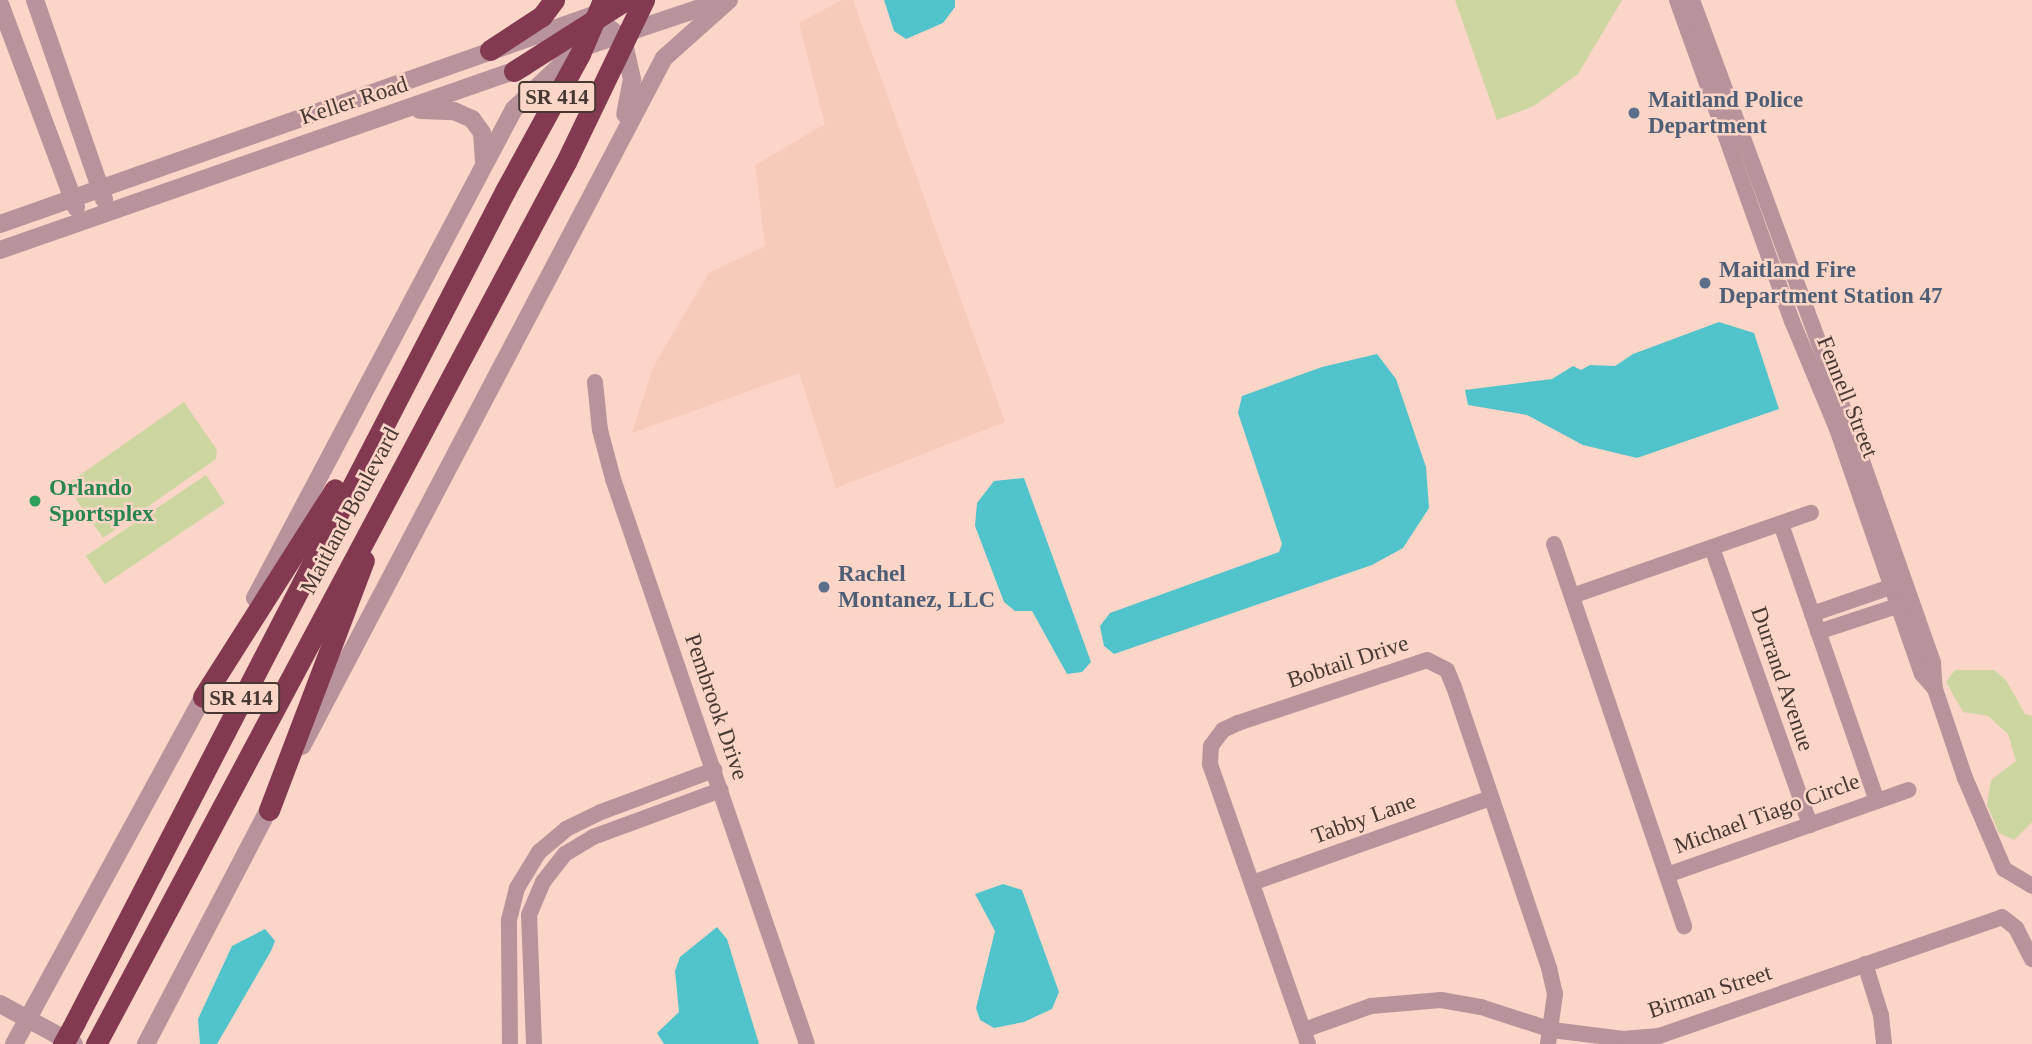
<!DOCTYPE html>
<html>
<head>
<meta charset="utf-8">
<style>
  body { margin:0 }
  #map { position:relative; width:2032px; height:1044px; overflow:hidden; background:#fbd5c7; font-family:Georgia,serif }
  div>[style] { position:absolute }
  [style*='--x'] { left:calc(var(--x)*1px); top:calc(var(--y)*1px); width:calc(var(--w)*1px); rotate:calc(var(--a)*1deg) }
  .built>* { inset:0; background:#f8cab9 }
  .green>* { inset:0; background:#cdd6a0; transform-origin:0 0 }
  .water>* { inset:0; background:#51c4cb }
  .minor>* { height:16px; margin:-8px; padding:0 8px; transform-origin:8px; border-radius:8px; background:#b8939c }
  .tertiary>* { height:18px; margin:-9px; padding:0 9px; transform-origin:9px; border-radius:9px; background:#b8939c }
  .motorway>* { height:21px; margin:-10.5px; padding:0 10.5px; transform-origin:10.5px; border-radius:10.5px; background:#833a51 }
  .motorway-bridge>* { height:21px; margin:-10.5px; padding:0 10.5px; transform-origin:10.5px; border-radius:10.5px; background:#833a51 }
  .dots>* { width:19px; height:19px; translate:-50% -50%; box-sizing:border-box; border:4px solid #fbd5c7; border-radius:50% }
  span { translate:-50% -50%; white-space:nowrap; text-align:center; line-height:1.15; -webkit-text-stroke:5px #fbd5c7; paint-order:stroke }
  .shield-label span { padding:2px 5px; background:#fbd5c7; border:2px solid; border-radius:5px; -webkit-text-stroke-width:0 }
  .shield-label { font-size:21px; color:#473833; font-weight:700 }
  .service-label { font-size:23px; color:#4e5e75; font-weight:700 }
  .left { translate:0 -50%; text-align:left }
  .street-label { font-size:23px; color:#473833 }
  .leisure-label { font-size:23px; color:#27864d; font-weight:700 }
</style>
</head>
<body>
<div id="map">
  <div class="built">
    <i style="clip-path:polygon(842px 0,853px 0,1005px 422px,836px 488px,799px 373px,632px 433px,653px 367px,709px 273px,765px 246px,755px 165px,825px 124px,799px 23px)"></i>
  </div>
  <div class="green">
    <i style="clip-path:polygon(1455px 0,1622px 0,1578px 74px,1534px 106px,1497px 120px)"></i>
    <i style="clip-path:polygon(184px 402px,217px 450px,216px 459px,103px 538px,66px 485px)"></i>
    <i style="left:206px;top:475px;width:34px;height:145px;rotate:56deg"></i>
    <i style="clip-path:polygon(1955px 670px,1994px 670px,2006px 680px,2025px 714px,2032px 716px,2032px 822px,2014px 840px,1999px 833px,1987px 805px,1991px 780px,2016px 761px,2008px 734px,1988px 716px,1963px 712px,1946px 682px)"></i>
  </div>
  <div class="water">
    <i style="clip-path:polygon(884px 0,955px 0,955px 7px,943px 23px,906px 39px,894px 31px)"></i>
    <i style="clip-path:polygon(1719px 322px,1754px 333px,1779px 409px,1637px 458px,1583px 445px,1527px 415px,1468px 405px,1465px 390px,1552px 379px,1573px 366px,1581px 370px,1590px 365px,1615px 366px,1633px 354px)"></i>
    <i style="clip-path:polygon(1377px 354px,1396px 379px,1426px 467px,1429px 508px,1403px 548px,1372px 565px,1114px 654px,1104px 646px,1100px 626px,1110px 613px,1279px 552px,1282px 544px,1238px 413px,1242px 396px,1322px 367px)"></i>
    <i style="clip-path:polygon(1024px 478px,1091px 662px,1082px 672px,1067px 674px,1032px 611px,1015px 611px,1004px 602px,975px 526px,977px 503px,994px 481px)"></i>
    <i style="clip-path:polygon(1003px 884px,1022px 890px,1059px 992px,1052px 1009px,1024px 1022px,994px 1028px,980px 1020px,976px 1008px,995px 931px,975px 894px)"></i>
    <i style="clip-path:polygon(717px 927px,727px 939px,759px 1044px,664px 1044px,657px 1033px,679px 1012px,675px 971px,680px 957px)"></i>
    <i style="clip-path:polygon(265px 929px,275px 941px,271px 951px,217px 1044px,200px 1044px,198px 1019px,232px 946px)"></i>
  </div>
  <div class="minor">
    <i style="--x:1677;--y:0;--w:341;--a:70.3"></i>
    <i style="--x:1792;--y:321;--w:117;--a:67.4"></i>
    <i style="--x:1837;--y:429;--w:259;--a:70.9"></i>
    <i style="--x:1922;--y:674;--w:20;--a:49"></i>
    <i style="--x:1692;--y:0;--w:449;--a:69.7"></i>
    <i style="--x:1848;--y:421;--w:256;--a:70.6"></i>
    <i style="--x:1933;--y:663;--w:26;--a:86"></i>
    <i style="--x:1935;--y:689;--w:94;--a:71.4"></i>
    <i style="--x:1965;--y:778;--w:99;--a:66.8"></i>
    <i style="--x:2004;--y:869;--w:33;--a:31"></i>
    <i style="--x:595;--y:382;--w:48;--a:84.1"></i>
    <i style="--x:600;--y:430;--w:51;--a:75.1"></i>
    <i style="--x:613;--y:479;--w:597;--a:71.05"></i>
    <i style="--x:1781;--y:524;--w:293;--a:70.9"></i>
    <i style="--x:1554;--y:544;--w:404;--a:71.2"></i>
    <i style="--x:1712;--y:548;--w:294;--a:70.5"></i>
    <i style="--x:1572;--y:596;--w:253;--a:-19.2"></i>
    <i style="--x:1812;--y:614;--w:95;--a:-19"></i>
    <i style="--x:1818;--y:632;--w:96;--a:-18.2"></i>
    <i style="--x:1667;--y:875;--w:256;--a:-19.4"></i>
    <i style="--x:1252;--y:883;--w:254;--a:-19.6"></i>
    <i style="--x:1865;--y:964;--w:53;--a:72.6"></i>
    <i style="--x:1881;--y:1015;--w:29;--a:84"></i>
    <i style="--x:1304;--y:1030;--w:71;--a:-19.7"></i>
    <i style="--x:1371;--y:1006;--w:70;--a:-4.9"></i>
    <i style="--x:1441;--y:1000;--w:41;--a:9.9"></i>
    <i style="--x:1481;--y:1007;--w:75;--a:17.9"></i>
    <i style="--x:1552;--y:1030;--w:72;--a:7.2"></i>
    <i style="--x:1623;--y:1039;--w:36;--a:-5"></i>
    <i style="--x:1659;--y:1036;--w:363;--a:-19.1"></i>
    <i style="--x:2002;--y:917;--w:18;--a:38"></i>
    <i style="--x:2016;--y:928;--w:35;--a:63"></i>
    <i style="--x:510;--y:1044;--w:124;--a:-90.5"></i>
    <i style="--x:509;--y:920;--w:33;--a:-76"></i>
    <i style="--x:517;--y:888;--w:42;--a:-58.6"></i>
    <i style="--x:539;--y:852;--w:35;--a:-40"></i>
    <i style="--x:566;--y:829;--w:39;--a:-26"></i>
    <i style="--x:601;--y:812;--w:121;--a:-20.4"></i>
    <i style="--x:534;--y:1044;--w:129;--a:-92.2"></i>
    <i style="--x:529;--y:915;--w:36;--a:-67"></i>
    <i style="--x:543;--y:882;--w:36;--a:-52"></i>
    <i style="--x:565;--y:854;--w:33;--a:-31"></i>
    <i style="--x:593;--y:837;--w:136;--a:-20.2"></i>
    <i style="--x:1308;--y:1044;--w:297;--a:-109.3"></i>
    <i style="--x:1210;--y:764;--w:18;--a:-87"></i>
    <i style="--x:1211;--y:746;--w:20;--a:-53"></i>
    <i style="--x:1223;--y:730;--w:17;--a:-25"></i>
    <i style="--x:1238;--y:723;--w:199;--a:-18.4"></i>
    <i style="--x:1427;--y:660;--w:22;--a:27"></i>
    <i style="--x:1447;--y:670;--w:18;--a:68"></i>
    <i style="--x:1454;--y:687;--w:297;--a:71.3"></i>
    <i style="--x:1549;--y:968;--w:27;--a:77"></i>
    <i style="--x:1555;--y:994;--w:50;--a:98"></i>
  </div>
  <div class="tertiary">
    <i style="--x:35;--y:0;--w:211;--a:70.9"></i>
    <i style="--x:0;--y:4;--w:217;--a:69.5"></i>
    <i style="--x:583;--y:22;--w:20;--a:3"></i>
    <i style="--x:603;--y:23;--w:26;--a:39"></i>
    <i style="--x:623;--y:39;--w:41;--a:77.3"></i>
    <i style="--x:632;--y:79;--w:36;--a:101"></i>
    <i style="--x:575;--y:50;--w:154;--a:-18.6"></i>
    <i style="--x:420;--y:110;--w:34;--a:2"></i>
    <i style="--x:454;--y:111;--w:20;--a:24"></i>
    <i style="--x:472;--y:119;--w:17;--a:54"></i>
    <i style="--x:482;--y:133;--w:29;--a:86"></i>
    <i style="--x:0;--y:224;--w:627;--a:-19.39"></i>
    <i style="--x:0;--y:250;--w:556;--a:-19.22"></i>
    <i style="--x:255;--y:598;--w:553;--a:-62.09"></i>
    <i style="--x:514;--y:109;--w:98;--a:-43.3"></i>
    <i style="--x:302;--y:746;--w:777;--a:-62.25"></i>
    <i style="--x:664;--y:58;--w:87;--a:-41.7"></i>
    <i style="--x:0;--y:1004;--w:84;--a:28.4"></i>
    <i style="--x:14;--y:1044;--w:409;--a:-61.4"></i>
    <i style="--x:146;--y:1044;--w:276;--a:-62.4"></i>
  </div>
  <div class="motorway">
    <i style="--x:490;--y:50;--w:62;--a:-33.2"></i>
    <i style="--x:542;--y:16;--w:20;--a:-53"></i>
    <i style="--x:514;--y:71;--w:133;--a:-32.4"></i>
    <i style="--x:203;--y:697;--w:246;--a:-57.6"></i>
    <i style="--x:269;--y:810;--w:267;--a:-69.2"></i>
    <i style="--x:75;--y:1022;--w:936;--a:-62.64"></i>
    <i style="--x:96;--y:1044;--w:999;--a:-61.95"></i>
  </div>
  <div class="motorway-bridge">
    <i style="--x:566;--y:162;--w:180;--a:-64.3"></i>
    <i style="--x:505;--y:191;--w:156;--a:-61.3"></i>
    <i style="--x:580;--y:54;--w:59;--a:-66.9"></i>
    <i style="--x:63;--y:1044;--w:25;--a:-61"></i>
  </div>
  <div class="dots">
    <i style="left:1634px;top:113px;background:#5c6f8a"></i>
    <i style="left:1705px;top:283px;background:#5c6f8a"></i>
    <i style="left:35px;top:501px;background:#2e9e5b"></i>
    <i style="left:824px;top:587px;background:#5c6f8a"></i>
  </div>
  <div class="shield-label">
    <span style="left:557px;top:97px">SR 414</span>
    <span style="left:241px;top:698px">SR 414</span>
  </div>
  <div class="service-label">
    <span class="left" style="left:1648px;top:113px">Maitland Police<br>Department</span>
    <span class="left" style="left:1719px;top:283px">Maitland Fire<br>Department Station 47</span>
    <span class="left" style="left:838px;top:587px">Rachel<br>Montanez, LLC</span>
  </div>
  <div class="street-label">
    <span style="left:354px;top:101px;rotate:-18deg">Keller Road</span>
    <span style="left:1847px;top:397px;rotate:68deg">Fennell Street</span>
    <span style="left:350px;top:511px;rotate:-62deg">Maitland Boulevard</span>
    <span style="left:1348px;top:662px;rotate:-18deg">Bobtail Drive</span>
    <span style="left:1782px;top:679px;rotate:71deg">Durrand Avenue</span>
    <span style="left:716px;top:707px;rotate:71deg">Pembrook Drive</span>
    <span style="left:1767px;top:814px;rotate:-20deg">Michael Tiago Circle</span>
    <span style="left:1364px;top:819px;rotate:-20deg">Tabby Lane</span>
    <span style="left:1710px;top:992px;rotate:-18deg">Birman Street</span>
  </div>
  <div class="leisure-label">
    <span class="left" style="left:49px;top:501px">Orlando<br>Sportsplex</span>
  </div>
</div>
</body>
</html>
